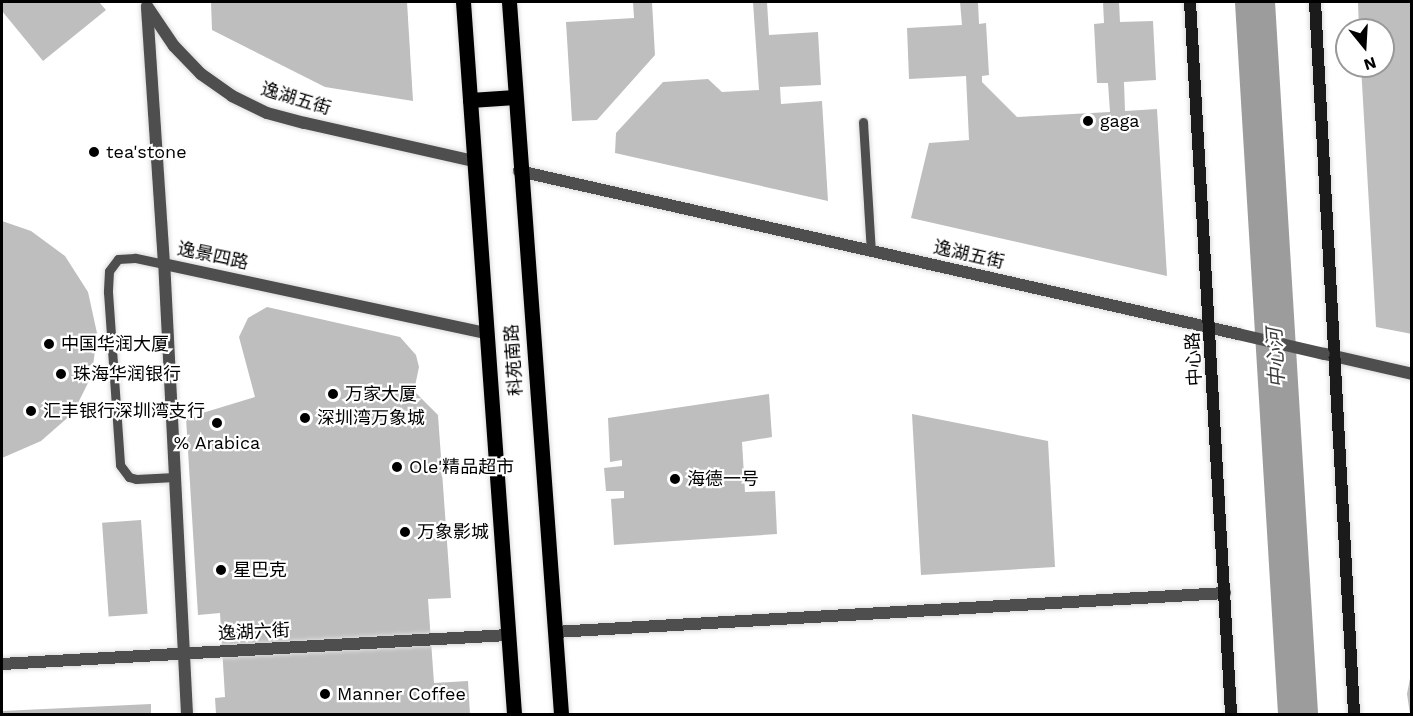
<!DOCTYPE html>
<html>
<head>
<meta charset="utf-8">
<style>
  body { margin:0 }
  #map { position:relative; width:1413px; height:716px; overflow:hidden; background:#fff; font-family:"Work Sans","Noto Sans SC",sans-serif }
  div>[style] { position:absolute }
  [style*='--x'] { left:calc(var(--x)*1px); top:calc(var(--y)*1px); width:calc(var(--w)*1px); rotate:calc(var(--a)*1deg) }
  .river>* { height:40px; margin:-20px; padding:0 20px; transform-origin:20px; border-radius:20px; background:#9c9c9c }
  .building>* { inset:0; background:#bebebe; transform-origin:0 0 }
  .roads { filter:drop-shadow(0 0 2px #dbdbdb) drop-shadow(0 0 2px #dbdbdb) }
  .service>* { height:9px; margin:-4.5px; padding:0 4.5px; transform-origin:4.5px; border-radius:4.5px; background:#4e4e4e }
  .pedestrian>* { height:12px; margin:-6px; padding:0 6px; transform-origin:6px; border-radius:6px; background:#4e4e4e }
  .minor>* { height:12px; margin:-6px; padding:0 6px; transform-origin:6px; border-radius:6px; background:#4e4e4e }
  .secondary>* { height:12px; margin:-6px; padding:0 6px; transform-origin:6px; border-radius:6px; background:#1b1b1b }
  .primary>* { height:15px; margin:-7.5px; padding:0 7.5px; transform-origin:7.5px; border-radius:7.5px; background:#000 }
  .minor-bridge>* { height:12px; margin:-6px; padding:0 6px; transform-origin:6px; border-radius:6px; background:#4e4e4e }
  .dots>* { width:16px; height:16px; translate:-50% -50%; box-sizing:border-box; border:3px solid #fff; border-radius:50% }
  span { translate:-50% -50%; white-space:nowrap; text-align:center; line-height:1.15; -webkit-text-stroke:4.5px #fff; paint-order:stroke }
  .street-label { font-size:18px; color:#000 }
  .poi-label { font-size:18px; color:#000 }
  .left { translate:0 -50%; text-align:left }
  .water-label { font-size:20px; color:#3d3d3d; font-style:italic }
  .frame { position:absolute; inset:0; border:3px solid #000; pointer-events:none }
  .north { position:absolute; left:1335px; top:18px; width:60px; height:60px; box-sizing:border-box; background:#fff; border:2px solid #999; border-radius:50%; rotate:162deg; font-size:16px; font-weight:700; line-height:24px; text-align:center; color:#000 }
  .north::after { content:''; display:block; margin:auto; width:21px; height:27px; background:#000; clip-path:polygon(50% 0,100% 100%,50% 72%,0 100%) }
</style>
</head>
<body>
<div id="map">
  <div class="river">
    <i style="--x:1255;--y:2;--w:713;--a:86.54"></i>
  </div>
  <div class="building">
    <i style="clip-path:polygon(2px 2px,99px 2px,106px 10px,43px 61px,2px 11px)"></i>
    <i style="clip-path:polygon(211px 2px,407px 2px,413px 101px,325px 87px,212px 30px)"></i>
    <i style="clip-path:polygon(633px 2px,652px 2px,655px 55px,597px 120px,572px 121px,566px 22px,634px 18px)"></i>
    <i style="clip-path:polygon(753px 2px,767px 2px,769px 35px,818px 32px,821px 85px,780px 87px,781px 104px,822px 101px,828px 201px,615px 153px,616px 133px,663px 82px,708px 79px,722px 92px,759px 90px)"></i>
    <i style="clip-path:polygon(960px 2px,978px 2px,979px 24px,986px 23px,989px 75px,982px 76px,982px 82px,1017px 117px,1110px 112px,1108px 83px,1097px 83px,1094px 24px,1104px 23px,1103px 2px,1119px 2px,1120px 22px,1153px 21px,1156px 80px,1124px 82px,1125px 111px,1157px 109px,1167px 276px,911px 218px,929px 143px,969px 140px,966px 76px,909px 79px,907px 28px,962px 25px)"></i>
    <i style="clip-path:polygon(1358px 2px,1412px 2px,1412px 334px,1376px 327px,1361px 66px,1383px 66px,1383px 30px,1359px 30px)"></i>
    <i style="clip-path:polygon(2px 221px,31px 231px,65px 256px,88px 292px,97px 333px,92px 375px,73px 413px,41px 441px,2px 458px)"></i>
    <i style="clip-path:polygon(267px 307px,400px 337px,416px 355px,419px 367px,414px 391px,438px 415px,451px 598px,428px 599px,434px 683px,468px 681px,470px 714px,216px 714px,215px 698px,225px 697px,220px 613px,198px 615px,186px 418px,255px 397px,239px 337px,248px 318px)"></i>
    <i style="clip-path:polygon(769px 394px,772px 437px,742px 442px,745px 492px,775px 491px,777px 534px,614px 545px,611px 499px,624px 498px,624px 491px,606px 491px,604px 468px,622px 466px,622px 460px,610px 462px,608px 418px)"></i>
    <i style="clip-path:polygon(912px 414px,1048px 441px,1055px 567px,921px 575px)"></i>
    <i style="left:141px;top:520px;width:94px;height:39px;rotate:86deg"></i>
    <i style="clip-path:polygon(1412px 668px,1412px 714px,1410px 714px,1407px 694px)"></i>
    <i style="clip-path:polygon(151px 704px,151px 714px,2px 714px,2px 711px)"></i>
  </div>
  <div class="roads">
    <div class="service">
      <i style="--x:863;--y:122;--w:129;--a:86.5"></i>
      <i style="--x:164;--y:264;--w:30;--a:-168"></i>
      <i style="--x:135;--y:258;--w:17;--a:177"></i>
      <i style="--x:118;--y:259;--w:15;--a:127"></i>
      <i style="--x:109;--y:271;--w:21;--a:93"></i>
      <i style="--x:108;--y:292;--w:173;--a:86"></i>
      <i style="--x:120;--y:465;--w:15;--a:53"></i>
      <i style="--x:129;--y:477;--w:7;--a:16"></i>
      <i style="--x:136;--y:479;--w:39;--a:-3"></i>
    </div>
    <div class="pedestrian">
      <i style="--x:147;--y:6;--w:48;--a:56"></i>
      <i style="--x:174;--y:46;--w:39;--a:46"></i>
      <i style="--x:201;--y:74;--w:38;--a:35"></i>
      <i style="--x:232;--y:96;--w:39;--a:26"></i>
      <i style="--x:267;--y:113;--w:39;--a:15"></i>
      <i style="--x:305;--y:123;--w:173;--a:12.7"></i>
      <i style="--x:147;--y:8;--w:257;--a:86.2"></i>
    </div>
    <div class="minor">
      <i style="--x:519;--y:171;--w:737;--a:12.77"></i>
      <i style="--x:1325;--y:354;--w:89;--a:12.9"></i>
      <i style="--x:555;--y:632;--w:671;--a:-3.33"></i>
      <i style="--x:2;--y:664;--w:507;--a:-3.28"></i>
      <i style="--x:187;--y:714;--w:451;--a:-92.9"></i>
      <i style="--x:164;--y:264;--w:328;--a:12.1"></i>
    </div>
    <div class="secondary">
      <i style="--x:1190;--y:2;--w:713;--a:86.7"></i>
      <i style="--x:1315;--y:2;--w:713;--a:86.86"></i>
    </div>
    <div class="primary">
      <i style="--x:463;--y:2;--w:714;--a:85.9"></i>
      <i style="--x:509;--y:2;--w:714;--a:85.82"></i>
      <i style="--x:470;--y:100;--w:45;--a:-3.8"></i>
    </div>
  </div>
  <div class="minor-bridge">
    <i style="--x:1238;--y:334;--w:88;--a:13.1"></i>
  </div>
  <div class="dots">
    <i style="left:1088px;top:121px;background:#000"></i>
    <i style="left:94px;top:152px;background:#000"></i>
    <i style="left:49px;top:344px;background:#000"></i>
    <i style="left:61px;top:374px;background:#000"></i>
    <i style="left:333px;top:394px;background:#000"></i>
    <i style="left:31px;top:411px;background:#000"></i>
    <i style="left:305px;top:418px;background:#000"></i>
    <i style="left:217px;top:423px;background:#000"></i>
    <i style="left:397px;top:467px;background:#000"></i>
    <i style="left:675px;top:479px;background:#000"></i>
    <i style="left:405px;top:532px;background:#000"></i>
    <i style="left:221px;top:570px;background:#000"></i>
    <i style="left:325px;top:694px;background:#000"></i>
  </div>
  <div class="street-label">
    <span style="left:296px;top:99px;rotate:17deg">逸湖五街</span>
    <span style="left:969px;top:255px;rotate:13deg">逸湖五街</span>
    <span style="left:213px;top:256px;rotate:12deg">逸景四路</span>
    <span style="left:1194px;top:359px;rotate:-93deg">中心路</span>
    <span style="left:514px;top:360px;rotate:-94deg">科苑南路</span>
    <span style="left:254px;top:632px;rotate:-3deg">逸湖六街</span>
  </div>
  <div class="poi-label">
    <span class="left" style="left:1100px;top:121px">gaga</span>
    <span class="left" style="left:106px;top:152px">tea'stone</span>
    <span class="left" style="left:61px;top:344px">中国华润大厦</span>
    <span class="left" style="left:73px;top:374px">珠海华润银行</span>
    <span class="left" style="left:345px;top:394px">万家大厦</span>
    <span class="left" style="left:43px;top:411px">汇丰银行深圳湾支行</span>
    <span class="left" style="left:317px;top:418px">深圳湾万象城</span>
    <span style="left:217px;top:443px">% Arabica</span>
    <span class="left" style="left:409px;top:467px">Ole'精品超市</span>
    <span class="left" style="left:687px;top:479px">海德一号</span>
    <span class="left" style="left:417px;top:532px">万象影城</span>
    <span class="left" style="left:233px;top:570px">星巴克</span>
    <span class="left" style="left:337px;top:694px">Manner Coffee</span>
  </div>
  <div class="water-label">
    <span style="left:1276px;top:358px;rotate:-93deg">中心河</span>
  </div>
  <div class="frame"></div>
  <div class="north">N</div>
</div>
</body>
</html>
